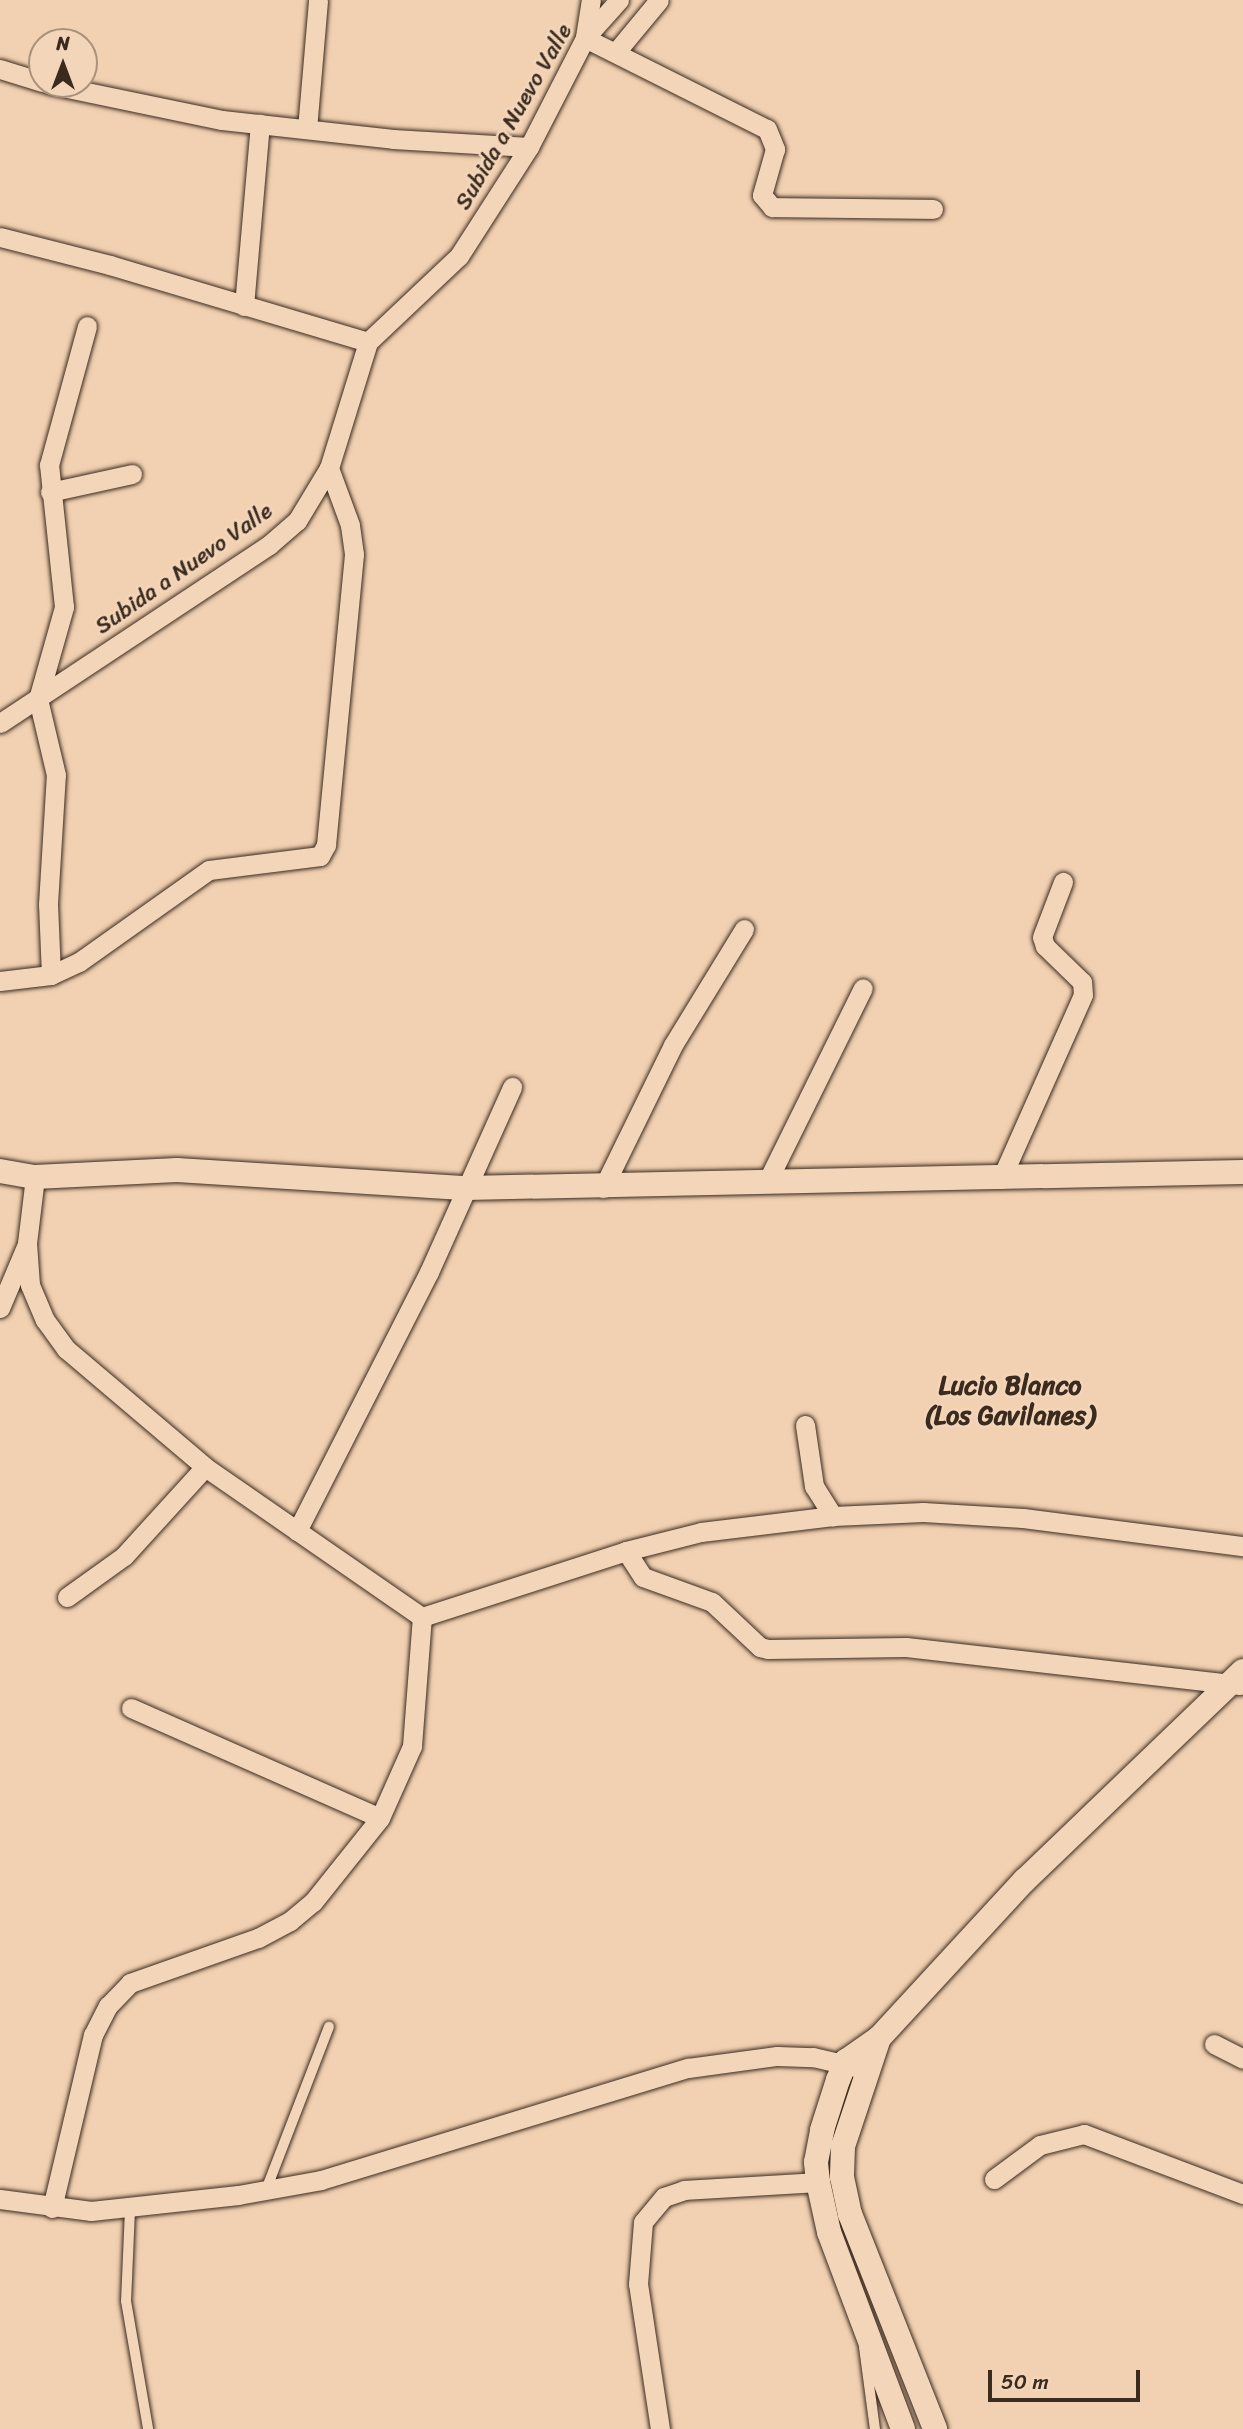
<!DOCTYPE html>
<html>
<head>
<meta charset="utf-8">
<style>
  body { margin:0 }
  #map { position:relative; width:1243px; height:2429px; overflow:hidden; background:#f2d1b2; font-family:Sriracha,sans-serif }
  div>[style] { position:absolute }
  [style*='--x'] { left:calc(var(--x)*1px); top:calc(var(--y)*1px); width:calc(var(--w)*1px); rotate:calc(var(--a)*1deg) }
  .roads { filter:drop-shadow(0 0 2px #3b2a1e) drop-shadow(0 0 2px #3b2a1e) }
  .service>* { height:10px; margin:-5px; padding:0 5px; transform-origin:5px; border-radius:5px; background:#f3d5b9 }
  .minor>* { height:19px; margin:-9.5px; padding:0 9.5px; transform-origin:9.5px; border-radius:9.5px; background:#f3d5b9 }
  .tertiary>* { height:24px; margin:-12px; padding:0 12px; transform-origin:12px; border-radius:12px; background:#f3d5b9 }
  span { translate:-50% -50%; white-space:nowrap; text-align:center; line-height:1.15; -webkit-text-stroke:5px #f3d5b9; paint-order:stroke }
  .street-label { font-size:23px; color:#3b2a1e }
  .quarter-label { font-size:26px; color:#3b2a1e; font-weight:700 }
  .north { position:absolute; left:28px; top:28px; width:70px; height:70px; box-sizing:border-box; background:#f3d5b9; border:2px solid #a9917b; border-radius:50%; rotate:0deg; font-size:19px; font-weight:700; line-height:28px; text-align:center; color:#3b2a1e }
  .north::after { content:''; display:block; margin:auto; width:24px; height:32px; background:#3b2a1e; clip-path:polygon(50% 0,100% 100%,50% 72%,0 100%) }
  .scale { position:absolute; left:988px; top:2370px; width:152px; height:32px; box-sizing:border-box; border:4px solid #3b2a1e; border-top:0; padding-left:9px; font-size:21px; line-height:24px; white-space:nowrap; color:#3b2a1e; -webkit-text-stroke:5px #f3d5b9; paint-order:stroke }
</style>
</head>
<body>
<div id="map">
  <div class="roads">
    <div class="service">
      <i style="--x:266;--y:2190;--w:175;--a:-68.9"></i>
      <i style="--x:130;--y:2210;--w:91;--a:92.5"></i>
      <i style="--x:126;--y:2301;--w:130;--a:80.2"></i>
      <i style="--x:864;--y:2347;--w:83;--a:82.4"></i>
    </div>
    <div class="minor">
      <i style="--x:585;--y:37;--w:37;--a:-81"></i>
      <i style="--x:585;--y:38;--w:203;--a:26.6"></i>
      <i style="--x:767;--y:129;--w:22;--a:68"></i>
      <i style="--x:775;--y:149;--w:48;--a:105.8"></i>
      <i style="--x:762;--y:195;--w:16;--a:50"></i>
      <i style="--x:772;--y:207;--w:161;--a:0.7"></i>
      <i style="--x:616;--y:52;--w:67;--a:-50.4"></i>
      <i style="--x:0;--y:69;--w:44;--a:17.2"></i>
      <i style="--x:48;--y:84;--w:178;--a:11.7"></i>
      <i style="--x:222;--y:120;--w:172;--a:6.3"></i>
      <i style="--x:393;--y:139;--w:136;--a:3.4"></i>
      <i style="--x:307;--y:129;--w:129;--a:-85.1"></i>
      <i style="--x:0;--y:237;--w:114;--a:14.3"></i>
      <i style="--x:110;--y:265;--w:269;--a:16.6"></i>
      <i style="--x:244;--y:306;--w:183;--a:-85"></i>
      <i style="--x:50;--y:492;--w:84;--a:-12.4"></i>
      <i style="--x:0;--y:723;--w:323;--a:-33.5"></i>
      <i style="--x:269;--y:545;--w:37;--a:-41"></i>
      <i style="--x:297;--y:521;--w:62;--a:-58.9"></i>
      <i style="--x:329;--y:468;--w:132;--a:-72.8"></i>
      <i style="--x:368;--y:342;--w:125;--a:-43.4"></i>
      <i style="--x:459;--y:256;--w:130;--a:-57.3"></i>
      <i style="--x:529;--y:147;--w:123;--a:-62.8"></i>
      <i style="--x:585;--y:38;--w:51;--a:-48.2"></i>
      <i style="--x:51;--y:975;--w:71;--a:-92.4"></i>
      <i style="--x:48;--y:904;--w:129;--a:-86.5"></i>
      <i style="--x:56;--y:775;--w:78;--a:-103.3"></i>
      <i style="--x:38;--y:699;--w:96;--a:-74.2"></i>
      <i style="--x:64;--y:607;--w:143;--a:-96"></i>
      <i style="--x:49;--y:465;--w:144;--a:-74.7"></i>
      <i style="--x:0;--y:981;--w:51;--a:-6.7"></i>
      <i style="--x:51;--y:975;--w:31;--a:-25"></i>
      <i style="--x:79;--y:962;--w:159;--a:-35.3"></i>
      <i style="--x:209;--y:870;--w:112;--a:-7.2"></i>
      <i style="--x:320;--y:856;--w:13;--a:-61"></i>
      <i style="--x:326;--y:845;--w:292;--a:-84.5"></i>
      <i style="--x:354;--y:554;--w:29;--a:-98"></i>
      <i style="--x:350;--y:525;--w:61;--a:-110.2"></i>
      <i style="--x:35;--y:1177;--w:66;--a:96.9"></i>
      <i style="--x:27;--y:1243;--w:42;--a:85.9"></i>
      <i style="--x:30;--y:1285;--w:38;--a:67"></i>
      <i style="--x:45;--y:1320;--w:36;--a:54"></i>
      <i style="--x:66;--y:1349;--w:182;--a:40.3"></i>
      <i style="--x:205;--y:1467;--w:264;--a:34.7"></i>
      <i style="--x:1001;--y:1179;--w:201;--a:-66"></i>
      <i style="--x:1083;--y:995;--w:13;--a:-94"></i>
      <i style="--x:1082;--y:982;--w:52;--a:-135.8"></i>
      <i style="--x:1045;--y:946;--w:9;--a:-108"></i>
      <i style="--x:1042;--y:937;--w:59;--a:-69.1"></i>
      <i style="--x:767;--y:1182;--w:216;--a:-63.7"></i>
      <i style="--x:603;--y:1188;--w:159;--a:-63.9"></i>
      <i style="--x:673;--y:1045;--w:136;--a:-58.5"></i>
      <i style="--x:0;--y:1308;--w:69;--a:-67.1"></i>
      <i style="--x:805;--y:1425;--w:62;--a:81.6"></i>
      <i style="--x:814;--y:1486;--w:36;--a:58"></i>
      <i style="--x:297;--y:1531;--w:291;--a:-63"></i>
      <i style="--x:429;--y:1272;--w:203;--a:-65.8"></i>
      <i style="--x:626;--y:1551;--w:31;--a:57"></i>
      <i style="--x:643;--y:1577;--w:73;--a:19.9"></i>
      <i style="--x:712;--y:1602;--w:66;--a:43.2"></i>
      <i style="--x:760;--y:1647;--w:8;--a:14"></i>
      <i style="--x:768;--y:1649;--w:138;--a:-0.8"></i>
      <i style="--x:906;--y:1647;--w:336;--a:6.5"></i>
      <i style="--x:67;--y:1597;--w:70;--a:-35.7"></i>
      <i style="--x:124;--y:1556;--w:120;--a:-47.7"></i>
      <i style="--x:422;--y:1617;--w:214;--a:-17.9"></i>
      <i style="--x:626;--y:1551;--w:77;--a:-14.2"></i>
      <i style="--x:701;--y:1532;--w:133;--a:-6.9"></i>
      <i style="--x:833;--y:1516;--w:90;--a:-2.5"></i>
      <i style="--x:923;--y:1512;--w:100;--a:3.4"></i>
      <i style="--x:1023;--y:1518;--w:222;--a:7.3"></i>
      <i style="--x:131;--y:1708;--w:272;--a:23.8"></i>
      <i style="--x:1214;--y:2044;--w:33;--a:27"></i>
      <i style="--x:994;--y:2179;--w:57;--a:-36.5"></i>
      <i style="--x:1040;--y:2145;--w:45;--a:-14"></i>
      <i style="--x:1084;--y:2134;--w:170;--a:20.7"></i>
      <i style="--x:0;--y:2199;--w:92;--a:7.5"></i>
      <i style="--x:91;--y:2211;--w:148;--a:-6.2"></i>
      <i style="--x:238;--y:2195;--w:84;--a:-10.2"></i>
      <i style="--x:321;--y:2180;--w:384;--a:-17"></i>
      <i style="--x:688;--y:2068;--w:90;--a:-7.7"></i>
      <i style="--x:777;--y:2056;--w:36;--a:2"></i>
      <i style="--x:813;--y:2057;--w:44;--a:13.1"></i>
      <i style="--x:52;--y:2208;--w:178;--a:-76.7"></i>
      <i style="--x:93;--y:2035;--w:33;--a:-63"></i>
      <i style="--x:108;--y:2006;--w:32;--a:-46"></i>
      <i style="--x:130;--y:1983;--w:136;--a:-19.4"></i>
      <i style="--x:258;--y:1938;--w:36;--a:-28"></i>
      <i style="--x:290;--y:1921;--w:30;--a:-40"></i>
      <i style="--x:313;--y:1902;--w:107;--a:-51.4"></i>
      <i style="--x:380;--y:1818;--w:79;--a:-66"></i>
      <i style="--x:412;--y:1746;--w:129;--a:-85.6"></i>
      <i style="--x:660;--y:2429;--w:147;--a:-98.6"></i>
      <i style="--x:638;--y:2284;--w:62;--a:-85.4"></i>
      <i style="--x:643;--y:2222;--w:33;--a:-50"></i>
      <i style="--x:664;--y:2197;--w:21;--a:-19"></i>
      <i style="--x:684;--y:2190;--w:134;--a:-3.4"></i>
    </div>
    <div class="tertiary">
      <i style="--x:0;--y:1171;--w:36;--a:10"></i>
      <i style="--x:35;--y:1177;--w:142;--a:-2.8"></i>
      <i style="--x:177;--y:1170;--w:290;--a:3.6"></i>
      <i style="--x:466;--y:1188;--w:777;--a:-1.18"></i>
      <i style="--x:879;--y:2038;--w:114;--a:108.4"></i>
      <i style="--x:843;--y:2146;--w:31;--a:92"></i>
      <i style="--x:842;--y:2177;--w:38;--a:78"></i>
      <i style="--x:850;--y:2214;--w:231;--a:68.4"></i>
      <i style="--x:903;--y:2429;--w:210;--a:-110.6"></i>
      <i style="--x:829;--y:2232;--w:51;--a:-102.4"></i>
      <i style="--x:818;--y:2182;--w:20;--a:-96"></i>
      <i style="--x:816;--y:2162;--w:33;--a:-79"></i>
      <i style="--x:822;--y:2130;--w:52;--a:-72.3"></i>
      <i style="--x:838;--y:2080;--w:21;--a:-67"></i>
      <i style="--x:846;--y:2061;--w:40;--a:-34.9"></i>
      <i style="--x:879;--y:2038;--w:215;--a:-47.3"></i>
      <i style="--x:1025;--y:1880;--w:302;--a:-43.8"></i>
    </div>
  </div>
  <div class="street-label">
    <span style="left:514px;top:117px;rotate:-60deg">Subida a Nuevo Valle</span>
    <span style="left:184px;top:569px;rotate:-35deg">Subida a Nuevo Valle</span>
  </div>
  <div class="quarter-label">
    <span style="left:1010px;top:1401px">Lucio Blanco<br>(Los Gavilanes)</span>
  </div>
  <div class="north">N</div>
  <div class="scale">50 m</div>
</div>
</body>
</html>
